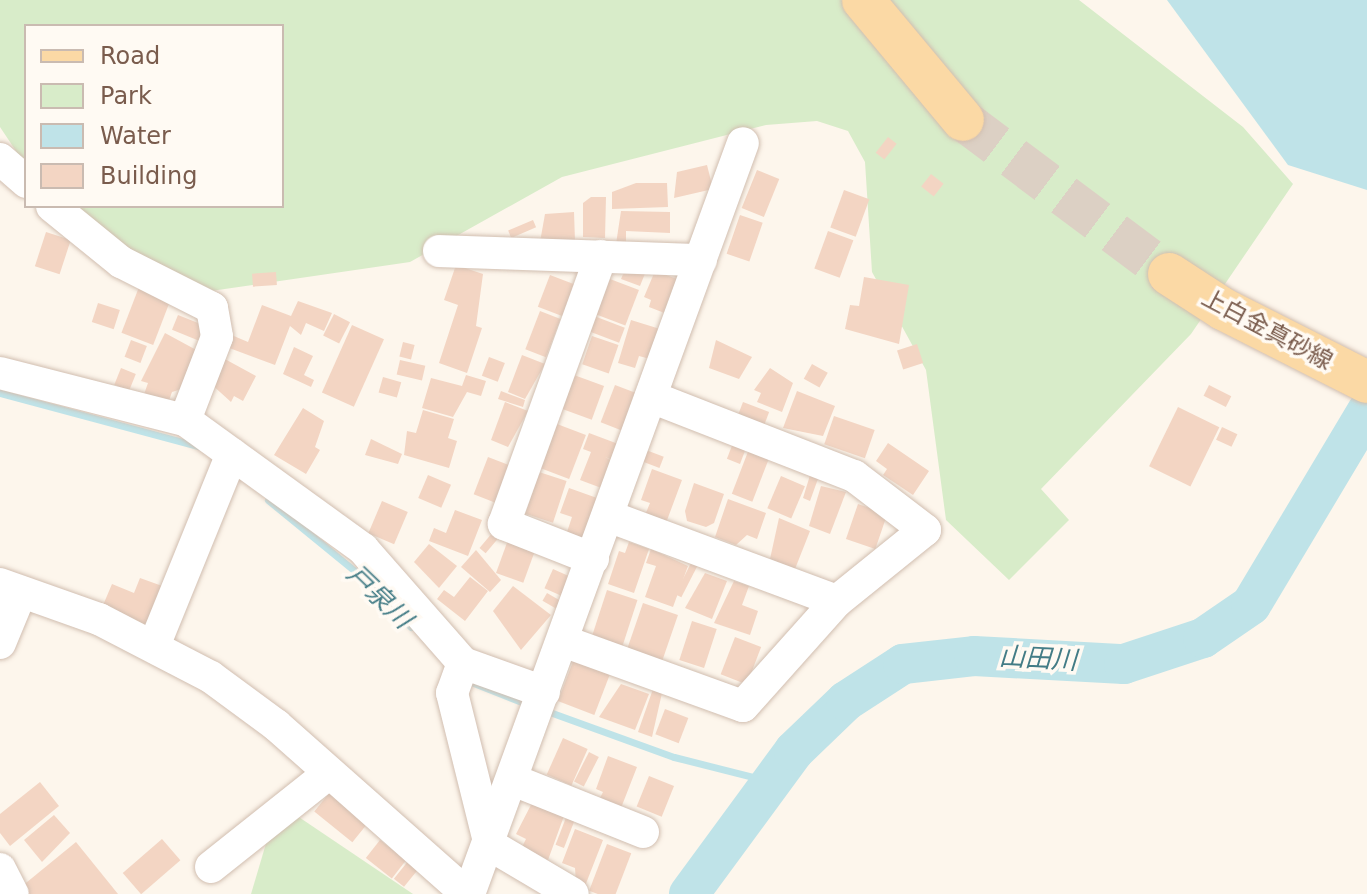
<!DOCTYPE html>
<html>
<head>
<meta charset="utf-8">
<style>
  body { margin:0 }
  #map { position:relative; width:1367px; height:894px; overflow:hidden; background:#fdf6ec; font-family:"DejaVu Sans","Noto Sans JP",sans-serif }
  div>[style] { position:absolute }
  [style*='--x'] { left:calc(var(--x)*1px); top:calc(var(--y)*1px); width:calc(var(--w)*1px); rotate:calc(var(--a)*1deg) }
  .green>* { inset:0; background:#d8ecc9 }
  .water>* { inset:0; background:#bfe3e8 }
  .stream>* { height:7px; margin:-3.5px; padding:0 3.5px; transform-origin:3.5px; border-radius:3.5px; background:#bfe3e8 }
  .river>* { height:40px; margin:-20px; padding:0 20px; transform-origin:20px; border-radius:20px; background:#bfe3e8 }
  .building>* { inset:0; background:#f3d5c3; transform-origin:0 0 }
  .major-tunnel>* { height:42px; margin-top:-21px; transform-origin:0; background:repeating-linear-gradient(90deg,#dcd0c4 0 42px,transparent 0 63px) }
  .roads { filter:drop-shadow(0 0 2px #d1beb0) drop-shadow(0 0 2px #d1beb0) }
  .minor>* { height:32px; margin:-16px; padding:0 16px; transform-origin:16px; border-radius:16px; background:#fff }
  .major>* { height:42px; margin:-21px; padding:0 21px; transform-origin:21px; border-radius:21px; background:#fbd9a5 }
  span { translate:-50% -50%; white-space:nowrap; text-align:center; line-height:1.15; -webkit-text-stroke:7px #fffaf3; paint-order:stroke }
  .street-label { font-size:24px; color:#7a5c4d }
  .water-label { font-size:26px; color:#437c86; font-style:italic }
  .legend { position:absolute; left:24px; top:24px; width:260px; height:184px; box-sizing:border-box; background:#fffaf3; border:2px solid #cabbb1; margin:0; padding:10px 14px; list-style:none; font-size:24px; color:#7a5c4d }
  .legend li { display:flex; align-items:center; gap:16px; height:40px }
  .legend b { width:40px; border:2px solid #cabbb1 }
</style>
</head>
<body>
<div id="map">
  <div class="green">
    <i style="clip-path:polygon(0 0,1079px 0,1243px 127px,1293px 184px,1191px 334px,1041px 489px,1069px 520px,1009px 580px,946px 520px,926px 370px,872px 272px,865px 162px,848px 131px,817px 121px,766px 125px,562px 177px,410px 262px,197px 293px,59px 206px,282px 206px,282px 26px,26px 26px,26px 166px,0 127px)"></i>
    <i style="clip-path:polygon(278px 803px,413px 894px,251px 894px)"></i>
  </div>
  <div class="water">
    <i style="clip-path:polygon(1167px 0,1367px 0,1367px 190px,1288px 165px)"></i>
  </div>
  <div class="stream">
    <i style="--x:0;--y:393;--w:205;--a:15"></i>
    <i style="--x:268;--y:500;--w:136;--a:39.3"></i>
    <i style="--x:373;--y:586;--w:56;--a:47.2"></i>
    <i style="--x:466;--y:680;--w:68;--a:21.6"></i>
    <i style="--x:544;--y:710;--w:138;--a:19.9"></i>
    <i style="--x:674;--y:757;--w:98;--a:14.2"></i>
  </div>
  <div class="river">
    <i style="--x:689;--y:894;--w:177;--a:-53.7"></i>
    <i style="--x:794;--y:751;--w:72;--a:-43.9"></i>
    <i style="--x:846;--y:701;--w:68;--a:-33"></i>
    <i style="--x:903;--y:664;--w:71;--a:-6.4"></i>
    <i style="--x:974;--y:656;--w:150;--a:3.1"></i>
    <i style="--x:1124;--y:664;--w:83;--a:-18.2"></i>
    <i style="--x:1203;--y:638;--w:58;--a:-34.5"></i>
    <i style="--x:1251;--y:605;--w:226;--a:-59.1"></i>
  </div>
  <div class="building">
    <i style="left:888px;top:137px;width:11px;height:20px;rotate:38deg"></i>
    <i style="clip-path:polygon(707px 165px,713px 189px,674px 198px,677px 172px)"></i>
    <i style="left:757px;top:170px;width:24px;height:41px;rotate:22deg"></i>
    <i style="left:931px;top:174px;width:16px;height:16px;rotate:38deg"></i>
    <i style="clip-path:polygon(636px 183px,667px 183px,668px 207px,612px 209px,612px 192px)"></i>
    <i style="left:844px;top:190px;width:27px;height:40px;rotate:20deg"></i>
    <i style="clip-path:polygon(591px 197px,606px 197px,605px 238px,583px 237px,583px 203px)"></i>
    <i style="clip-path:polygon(621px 211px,670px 212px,670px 233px,626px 231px,626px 245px,616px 244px)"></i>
    <i style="clip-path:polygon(574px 212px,575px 241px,540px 242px,545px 214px)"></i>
    <i style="left:740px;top:215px;width:24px;height:41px;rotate:19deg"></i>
    <i style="left:533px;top:220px;width:8px;height:27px;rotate:67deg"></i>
    <i style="left:828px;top:231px;width:27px;height:40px;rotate:20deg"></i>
    <i style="left:46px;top:232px;width:26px;height:36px;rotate:18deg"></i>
    <i style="clip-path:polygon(456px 265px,483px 274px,476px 326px,482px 328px,467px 373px,439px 363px,458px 305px,444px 300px)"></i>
    <i style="clip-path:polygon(625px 270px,646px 271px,640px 286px,621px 279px)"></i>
    <i style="clip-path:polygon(655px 271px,680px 280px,667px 314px,649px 307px,651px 300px,644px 297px)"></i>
    <i style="left:276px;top:272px;width:13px;height:24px;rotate:86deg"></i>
    <i style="left:550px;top:275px;width:28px;height:34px;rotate:21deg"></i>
    <i style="clip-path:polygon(864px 277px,909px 285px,899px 344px,845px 329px,850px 305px,859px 306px)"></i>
    <i style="left:610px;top:279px;width:31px;height:38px;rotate:21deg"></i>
    <i style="left:139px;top:287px;width:34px;height:49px;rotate:21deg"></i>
    <i style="clip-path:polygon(298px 301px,332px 313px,324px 331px,306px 323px,301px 335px,290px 326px,275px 365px,224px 346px,229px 334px,248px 342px,262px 305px,291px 316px)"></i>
    <i style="left:98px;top:303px;width:23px;height:20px;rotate:18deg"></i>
    <i style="left:540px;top:311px;width:22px;height:41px;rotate:21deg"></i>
    <i style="left:334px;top:314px;width:18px;height:24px;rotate:27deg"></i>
    <i style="left:178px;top:315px;width:35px;height:16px;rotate:22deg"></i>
    <i style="left:594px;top:316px;width:33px;height:16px;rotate:21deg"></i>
    <i style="clip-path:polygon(631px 320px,660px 329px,650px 359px,639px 356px,635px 368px,618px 363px)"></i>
    <i style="left:352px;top:325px;width:35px;height:74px;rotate:24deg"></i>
    <i style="clip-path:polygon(165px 333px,200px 352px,188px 387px,172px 392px,167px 406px,143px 397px,148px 383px,141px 381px)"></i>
    <i style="left:592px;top:336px;width:28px;height:30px;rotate:19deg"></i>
    <i style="left:131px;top:340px;width:17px;height:18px;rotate:21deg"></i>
    <i style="clip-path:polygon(716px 340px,752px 357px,739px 379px,709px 368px)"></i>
    <i style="left:403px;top:342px;width:12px;height:15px;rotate:14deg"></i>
    <i style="left:917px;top:344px;width:20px;height:21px;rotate:72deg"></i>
    <i style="clip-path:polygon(294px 347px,313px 356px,304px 375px,314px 380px,311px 387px,283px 374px)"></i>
    <i style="clip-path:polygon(522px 355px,545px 364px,525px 399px,508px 392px)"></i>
    <i style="left:489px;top:357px;width:17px;height:20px;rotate:21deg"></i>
    <i style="clip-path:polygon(223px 358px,256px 376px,243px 401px,234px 396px,231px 402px,210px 383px)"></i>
    <i style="left:400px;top:360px;width:26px;height:15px;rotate:13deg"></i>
    <i style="left:812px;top:364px;width:18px;height:17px;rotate:29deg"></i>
    <i style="left:121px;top:368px;width:16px;height:18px;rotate:22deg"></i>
    <i style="clip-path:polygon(770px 368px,793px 383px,782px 412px,757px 402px,761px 393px,754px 390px)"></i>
    <i style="clip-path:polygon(466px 375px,486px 381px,481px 396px,467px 392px,453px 417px,422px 408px,431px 378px,462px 386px)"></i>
    <i style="left:574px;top:375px;width:32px;height:36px;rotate:20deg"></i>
    <i style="left:383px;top:377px;width:19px;height:16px;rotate:16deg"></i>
    <i style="left:615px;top:385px;width:26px;height:40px;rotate:21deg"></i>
    <i style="left:1209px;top:385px;width:25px;height:12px;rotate:27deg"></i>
    <i style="clip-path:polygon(501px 391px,525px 400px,523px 407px,498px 399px)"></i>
    <i style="clip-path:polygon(797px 391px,835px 406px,823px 436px,783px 428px)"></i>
    <i style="clip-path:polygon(505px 402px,528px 411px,508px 447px,491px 440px)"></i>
    <i style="left:743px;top:402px;width:28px;height:17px;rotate:21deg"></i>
    <i style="left:1178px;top:407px;width:46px;height:66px;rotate:26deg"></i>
    <i style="clip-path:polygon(303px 408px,324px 421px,315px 447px,320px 450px,306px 474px,274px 455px)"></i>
    <i style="clip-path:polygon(423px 410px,454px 419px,448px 438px,457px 441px,449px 468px,404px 455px,407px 431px,416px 433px)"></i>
    <i style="left:834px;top:416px;width:43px;height:30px;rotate:19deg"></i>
    <i style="left:557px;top:424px;width:31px;height:47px;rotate:21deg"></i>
    <i style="left:1222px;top:427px;width:17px;height:14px;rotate:25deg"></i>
    <i style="clip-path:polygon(589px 433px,621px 445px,615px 461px,605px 457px,615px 462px,604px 489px,580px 480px,591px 452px,583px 449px)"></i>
    <i style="clip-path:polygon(371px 439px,402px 454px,398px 464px,365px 455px)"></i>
    <i style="left:733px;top:443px;width:14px;height:17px;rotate:21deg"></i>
    <i style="clip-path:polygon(888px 443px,929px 471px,913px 495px,883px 475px,887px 469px,876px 461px)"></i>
    <i style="left:749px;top:449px;width:22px;height:48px;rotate:21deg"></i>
    <i style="left:646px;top:450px;width:19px;height:12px;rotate:21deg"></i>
    <i style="left:488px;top:457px;width:26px;height:40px;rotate:21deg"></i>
    <i style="clip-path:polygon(652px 469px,682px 480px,666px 523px,645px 515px,650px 503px,641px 500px)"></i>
    <i style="left:539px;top:472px;width:29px;height:44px;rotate:18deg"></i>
    <i style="clip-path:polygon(811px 472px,819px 476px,810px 501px,803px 498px)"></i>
    <i style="left:428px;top:475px;width:25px;height:25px;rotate:23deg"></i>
    <i style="left:781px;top:476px;width:26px;height:35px;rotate:23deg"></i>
    <i style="clip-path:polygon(694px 483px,724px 494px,714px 523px,706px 527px,687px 521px,685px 511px)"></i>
    <i style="clip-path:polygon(821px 486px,846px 492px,830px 534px,809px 526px)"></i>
    <i style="clip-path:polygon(569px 488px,597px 498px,586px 539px,567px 532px,572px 517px,560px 513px)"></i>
    <i style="clip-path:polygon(728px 499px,766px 513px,757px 539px,747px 535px,736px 545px,715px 537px)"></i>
    <i style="left:382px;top:501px;width:28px;height:35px;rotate:23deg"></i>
    <i style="left:858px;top:504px;width:31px;height:37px;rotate:19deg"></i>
    <i style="clip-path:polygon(455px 510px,482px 520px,468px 556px,429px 541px,434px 528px,446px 533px)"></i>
    <i style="clip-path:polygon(779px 518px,810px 531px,795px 569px,770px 559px)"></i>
    <i style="left:493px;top:532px;width:8px;height:21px;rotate:40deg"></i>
    <i style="left:508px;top:540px;width:29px;height:35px;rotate:20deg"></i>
    <i style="clip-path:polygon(629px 542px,649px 549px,634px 593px,608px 584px,619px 551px,625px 553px)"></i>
    <i style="clip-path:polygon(429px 544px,457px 566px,439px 588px,414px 562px)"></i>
    <i style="clip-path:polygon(651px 549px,688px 566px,673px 607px,645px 597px,656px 566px,646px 563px)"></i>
    <i style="clip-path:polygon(476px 550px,501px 580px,490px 592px,461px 567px)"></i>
    <i style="left:691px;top:563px;width:7px;height:35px;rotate:27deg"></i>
    <i style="left:553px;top:569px;width:22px;height:21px;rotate:24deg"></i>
    <i style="clip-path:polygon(705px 573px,727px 581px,712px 619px,685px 608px)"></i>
    <i style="clip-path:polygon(470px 577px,488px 591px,465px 621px,437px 599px,444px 590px,454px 597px)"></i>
    <i style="clip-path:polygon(140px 578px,165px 587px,149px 628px,101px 610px,112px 584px,134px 593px)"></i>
    <i style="clip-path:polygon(734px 581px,749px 586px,742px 605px,758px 611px,750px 635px,714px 623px)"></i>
    <i style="clip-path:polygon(513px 586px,551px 615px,521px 650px,493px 611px)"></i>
    <i style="left:607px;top:590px;width:32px;height:50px;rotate:18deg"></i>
    <i style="left:547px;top:593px;width:20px;height:9px;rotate:30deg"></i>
    <i style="left:643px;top:603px;width:37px;height:50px;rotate:19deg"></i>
    <i style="left:692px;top:621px;width:26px;height:41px;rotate:18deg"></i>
    <i style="left:735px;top:637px;width:28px;height:40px;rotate:21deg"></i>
    <i style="left:574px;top:659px;width:39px;height:45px;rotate:21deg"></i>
    <i style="clip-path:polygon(621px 684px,649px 694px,635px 730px,599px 717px)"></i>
    <i style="clip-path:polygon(653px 689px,662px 693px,652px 737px,638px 732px)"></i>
    <i style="left:665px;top:709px;width:25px;height:27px;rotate:21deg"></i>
    <i style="left:563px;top:738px;width:27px;height:40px;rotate:24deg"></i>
    <i style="left:589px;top:752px;width:11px;height:33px;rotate:27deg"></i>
    <i style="clip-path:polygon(608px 756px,637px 767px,621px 808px,599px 800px,603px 792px,596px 789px)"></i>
    <i style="left:649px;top:776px;width:27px;height:33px;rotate:22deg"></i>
    <i style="clip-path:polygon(40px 782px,59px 806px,10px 846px,0 833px,0 814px)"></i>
    <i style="left:330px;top:792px;width:49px;height:25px;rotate:39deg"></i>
    <i style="clip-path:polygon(533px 801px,564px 816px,548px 860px,522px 847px,526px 839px,516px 834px)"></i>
    <i style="clip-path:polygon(54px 815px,70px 833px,42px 862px,24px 840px)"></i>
    <i style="left:567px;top:815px;width:9px;height:32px;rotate:21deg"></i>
    <i style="clip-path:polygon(575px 829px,603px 840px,585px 886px,576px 883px,575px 868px,562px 863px)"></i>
    <i style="left:162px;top:839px;width:28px;height:52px;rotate:49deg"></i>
    <i style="left:380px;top:840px;width:33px;height:23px;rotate:38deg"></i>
    <i style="clip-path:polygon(76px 842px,118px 894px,27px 894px,21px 887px)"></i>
    <i style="left:607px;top:844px;width:26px;height:50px;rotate:21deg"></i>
    <i style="left:409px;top:860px;width:13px;height:24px;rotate:39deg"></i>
  </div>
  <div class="major-tunnel">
    <i style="--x:963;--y:120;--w:257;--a:36.8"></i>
  </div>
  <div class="roads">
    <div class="minor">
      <i style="--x:0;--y:159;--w:35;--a:41"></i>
      <i style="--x:52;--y:206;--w:89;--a:39.1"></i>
      <i style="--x:121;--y:262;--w:102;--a:26.8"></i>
      <i style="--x:212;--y:308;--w:29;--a:80"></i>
      <i style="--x:217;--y:337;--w:89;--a:111.1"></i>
      <i style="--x:439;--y:251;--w:262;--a:2"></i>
      <i style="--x:0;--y:373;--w:191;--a:14.3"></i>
      <i style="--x:185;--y:420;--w:220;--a:35.9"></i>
      <i style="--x:363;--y:549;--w:152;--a:48.7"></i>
      <i style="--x:463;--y:663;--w:86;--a:19.7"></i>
      <i style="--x:608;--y:516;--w:244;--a:20.4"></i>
      <i style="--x:593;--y:559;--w:96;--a:-158.5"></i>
      <i style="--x:504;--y:524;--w:285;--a:-70.1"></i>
      <i style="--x:0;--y:584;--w:105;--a:19.5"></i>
      <i style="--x:99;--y:619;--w:126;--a:27.4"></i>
      <i style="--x:211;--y:677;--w:81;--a:36.4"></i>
      <i style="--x:276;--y:725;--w:255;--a:41.5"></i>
      <i style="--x:563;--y:641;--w:191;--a:19.9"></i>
      <i style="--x:743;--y:706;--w:141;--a:-48.2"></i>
      <i style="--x:837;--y:601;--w:113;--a:-38.9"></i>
      <i style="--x:925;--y:530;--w:89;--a:-142.7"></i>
      <i style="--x:854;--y:476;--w:218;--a:-158.7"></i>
      <i style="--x:0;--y:643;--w:55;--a:-67.6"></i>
      <i style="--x:154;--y:646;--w:207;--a:-67.9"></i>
      <i style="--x:463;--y:663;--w:32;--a:110"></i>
      <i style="--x:452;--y:693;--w:157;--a:76"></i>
      <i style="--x:490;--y:845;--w:96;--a:30.6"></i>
      <i style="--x:513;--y:780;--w:140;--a:21.8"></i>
      <i style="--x:211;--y:867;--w:151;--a:-38.5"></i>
      <i style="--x:0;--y:869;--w:28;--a:63"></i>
      <i style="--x:469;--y:894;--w:799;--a:-69.96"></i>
    </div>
    <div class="major">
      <i style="--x:863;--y:0;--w:156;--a:50.2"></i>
      <i style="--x:1169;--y:274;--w:64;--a:32.9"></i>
      <i style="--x:1223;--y:309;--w:161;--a:26.9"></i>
    </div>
  </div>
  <div class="street-label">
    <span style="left:1267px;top:330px;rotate:28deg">上白金真砂線</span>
  </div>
  <div class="water-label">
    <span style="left:379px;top:597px;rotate:44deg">戸泉川</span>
    <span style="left:1038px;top:659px;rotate:3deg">山田川</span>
  </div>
  <ul class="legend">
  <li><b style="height:10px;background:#fbd9a5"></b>Road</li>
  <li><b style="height:22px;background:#d8ecc9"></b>Park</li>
  <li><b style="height:22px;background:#bfe3e8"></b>Water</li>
  <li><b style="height:22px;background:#f3d5c3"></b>Building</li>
  </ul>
</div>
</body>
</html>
